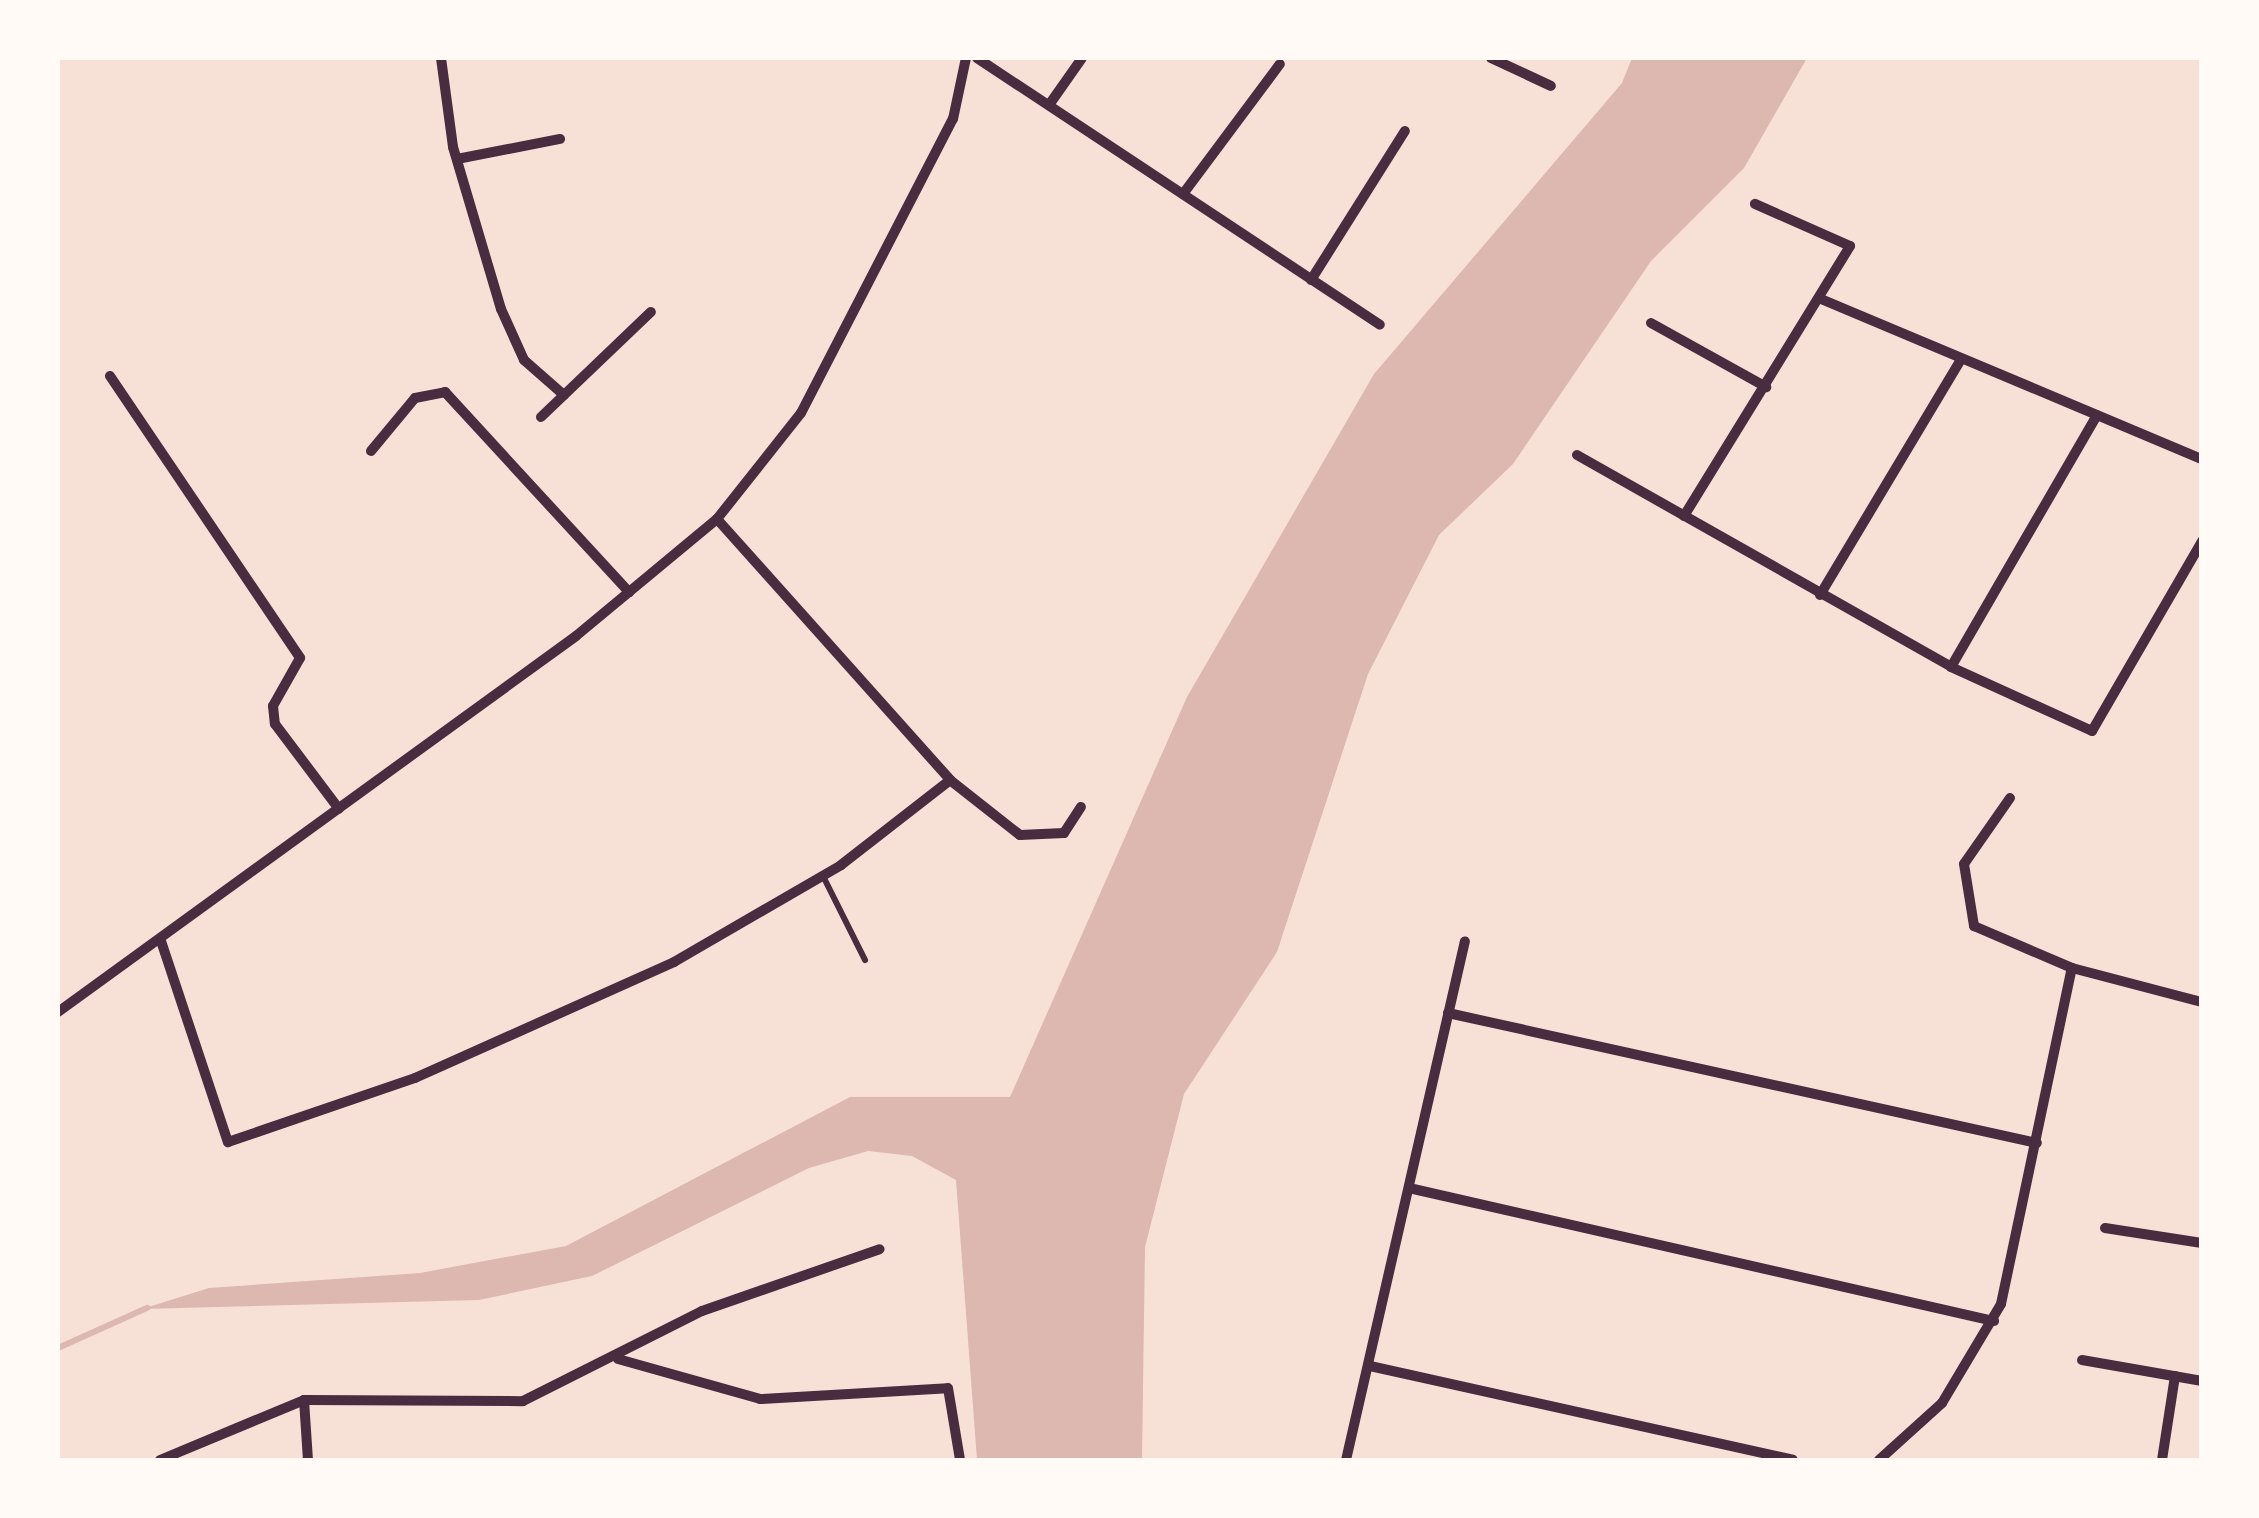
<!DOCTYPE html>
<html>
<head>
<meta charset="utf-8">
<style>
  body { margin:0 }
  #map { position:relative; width:2259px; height:1518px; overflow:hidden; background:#f7e1d7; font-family:Spectral,serif }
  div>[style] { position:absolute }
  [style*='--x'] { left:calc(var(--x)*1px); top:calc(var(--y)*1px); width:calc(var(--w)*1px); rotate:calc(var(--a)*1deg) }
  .water>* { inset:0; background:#dcb8b0 }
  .stream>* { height:6px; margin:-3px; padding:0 3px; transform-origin:3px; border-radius:3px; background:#dcb8b0 }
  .service>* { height:6px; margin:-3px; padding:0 3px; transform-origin:3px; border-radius:3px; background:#4a2c40 }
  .minor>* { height:10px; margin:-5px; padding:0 5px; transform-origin:5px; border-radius:5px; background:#4a2c40 }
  span { translate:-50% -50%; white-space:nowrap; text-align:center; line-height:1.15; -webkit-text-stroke:8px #fffaf5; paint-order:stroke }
  .frame { position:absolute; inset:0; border:60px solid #fffaf5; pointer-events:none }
</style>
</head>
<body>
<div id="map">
  <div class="water">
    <i style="clip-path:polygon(1632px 58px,1807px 58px,1744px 168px,1651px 261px,1513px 464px,1439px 535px,1368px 674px,1277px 952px,1184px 1094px,1145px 1247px,1142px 1460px,977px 1460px,956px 1180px,912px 1156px,868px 1151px,809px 1168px,592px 1276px,479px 1300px,142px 1309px,209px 1288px,420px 1273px,566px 1246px,850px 1097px,1010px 1097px,1187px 697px,1374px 374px,1622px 83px)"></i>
  </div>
  <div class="stream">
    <i style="--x:58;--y:1348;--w:98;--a:-24.2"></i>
  </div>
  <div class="service">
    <i style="--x:823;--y:876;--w:94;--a:63.4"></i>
  </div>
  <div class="minor">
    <i style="--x:441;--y:58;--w:90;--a:82.3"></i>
    <i style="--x:453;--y:147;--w:169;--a:73.5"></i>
    <i style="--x:501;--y:309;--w:56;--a:65.7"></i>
    <i style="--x:524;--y:360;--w:53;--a:41.2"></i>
    <i style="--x:977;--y:58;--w:483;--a:33.5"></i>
    <i style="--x:1491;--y:58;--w:66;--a:25"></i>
    <i style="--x:1049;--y:105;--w:57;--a:-54.9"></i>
    <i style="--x:457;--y:159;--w:105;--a:-11"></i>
    <i style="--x:1183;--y:194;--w:162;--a:-53.3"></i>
    <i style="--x:1311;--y:280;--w:176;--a:-57.8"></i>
    <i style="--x:1821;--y:299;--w:413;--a:22.8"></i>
    <i style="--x:1651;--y:323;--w:132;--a:29.1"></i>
    <i style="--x:110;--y:376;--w:340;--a:56"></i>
    <i style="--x:300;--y:658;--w:55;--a:119.4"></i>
    <i style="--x:273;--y:706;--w:18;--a:84"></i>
    <i style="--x:275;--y:724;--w:106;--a:53"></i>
    <i style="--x:541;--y:417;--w:152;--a:-43.7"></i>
    <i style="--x:371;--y:451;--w:69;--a:-50.3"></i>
    <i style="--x:415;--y:398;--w:31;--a:-11"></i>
    <i style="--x:445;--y:392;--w:272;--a:47.4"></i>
    <i style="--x:1577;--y:455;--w:430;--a:29.5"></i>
    <i style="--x:1951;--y:667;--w:155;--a:24.4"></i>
    <i style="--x:2092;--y:731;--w:220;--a:-59.9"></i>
    <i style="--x:1684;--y:516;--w:317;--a:-58.4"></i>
    <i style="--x:1850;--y:246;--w:104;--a:-156.1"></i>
    <i style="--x:717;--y:519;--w:350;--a:48.2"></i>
    <i style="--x:1820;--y:595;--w:275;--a:-59.1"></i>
    <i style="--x:1951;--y:667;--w:291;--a:-59.9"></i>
    <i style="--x:2010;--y:798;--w:80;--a:124.9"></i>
    <i style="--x:1964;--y:864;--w:63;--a:80.8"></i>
    <i style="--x:1974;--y:926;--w:107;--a:23.2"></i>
    <i style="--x:2072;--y:968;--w:134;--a:14.7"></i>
    <i style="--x:161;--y:941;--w:212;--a:71.6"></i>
    <i style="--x:228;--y:1142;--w:198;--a:-18.9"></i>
    <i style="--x:415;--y:1078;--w:284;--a:-24.1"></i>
    <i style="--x:674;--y:962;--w:193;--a:-30.1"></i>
    <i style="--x:841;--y:865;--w:138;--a:-37.9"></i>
    <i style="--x:950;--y:780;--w:89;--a:38.2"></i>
    <i style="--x:1020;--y:835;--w:44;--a:-2.6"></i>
    <i style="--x:1064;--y:833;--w:31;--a:-57"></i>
    <i style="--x:58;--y:1012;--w:640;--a:-35.97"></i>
    <i style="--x:576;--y:636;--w:183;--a:-39.7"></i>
    <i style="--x:717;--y:519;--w:135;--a:-51.6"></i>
    <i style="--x:801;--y:413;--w:331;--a:-62.7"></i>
    <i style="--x:953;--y:119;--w:62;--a:-78"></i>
    <i style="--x:1448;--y:1013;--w:603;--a:12.45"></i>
    <i style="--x:1409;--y:1188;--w:600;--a:12.81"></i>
    <i style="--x:2105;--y:1228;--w:98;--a:8.8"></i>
    <i style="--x:618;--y:1359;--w:148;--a:15.7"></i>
    <i style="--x:760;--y:1399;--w:188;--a:-3.3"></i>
    <i style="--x:948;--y:1388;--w:73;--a:80.5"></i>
    <i style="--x:2082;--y:1360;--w:122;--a:9.9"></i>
    <i style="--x:1370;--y:1366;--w:433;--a:12.5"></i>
    <i style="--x:304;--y:1400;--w:60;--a:86.2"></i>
    <i style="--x:160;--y:1460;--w:156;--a:-22.6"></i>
    <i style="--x:304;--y:1400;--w:219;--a:0.3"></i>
    <i style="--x:523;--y:1401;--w:200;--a:-26.7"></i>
    <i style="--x:702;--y:1311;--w:188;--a:-19.2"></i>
    <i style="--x:1346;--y:1460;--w:532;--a:-77.09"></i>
    <i style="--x:1879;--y:1460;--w:85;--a:-42.1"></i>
    <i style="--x:1942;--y:1403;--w:115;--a:-59.2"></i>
    <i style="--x:2001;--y:1304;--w:343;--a:-78.1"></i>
    <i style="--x:2162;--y:1460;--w:85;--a:-81.2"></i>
  </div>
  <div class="frame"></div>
</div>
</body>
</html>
